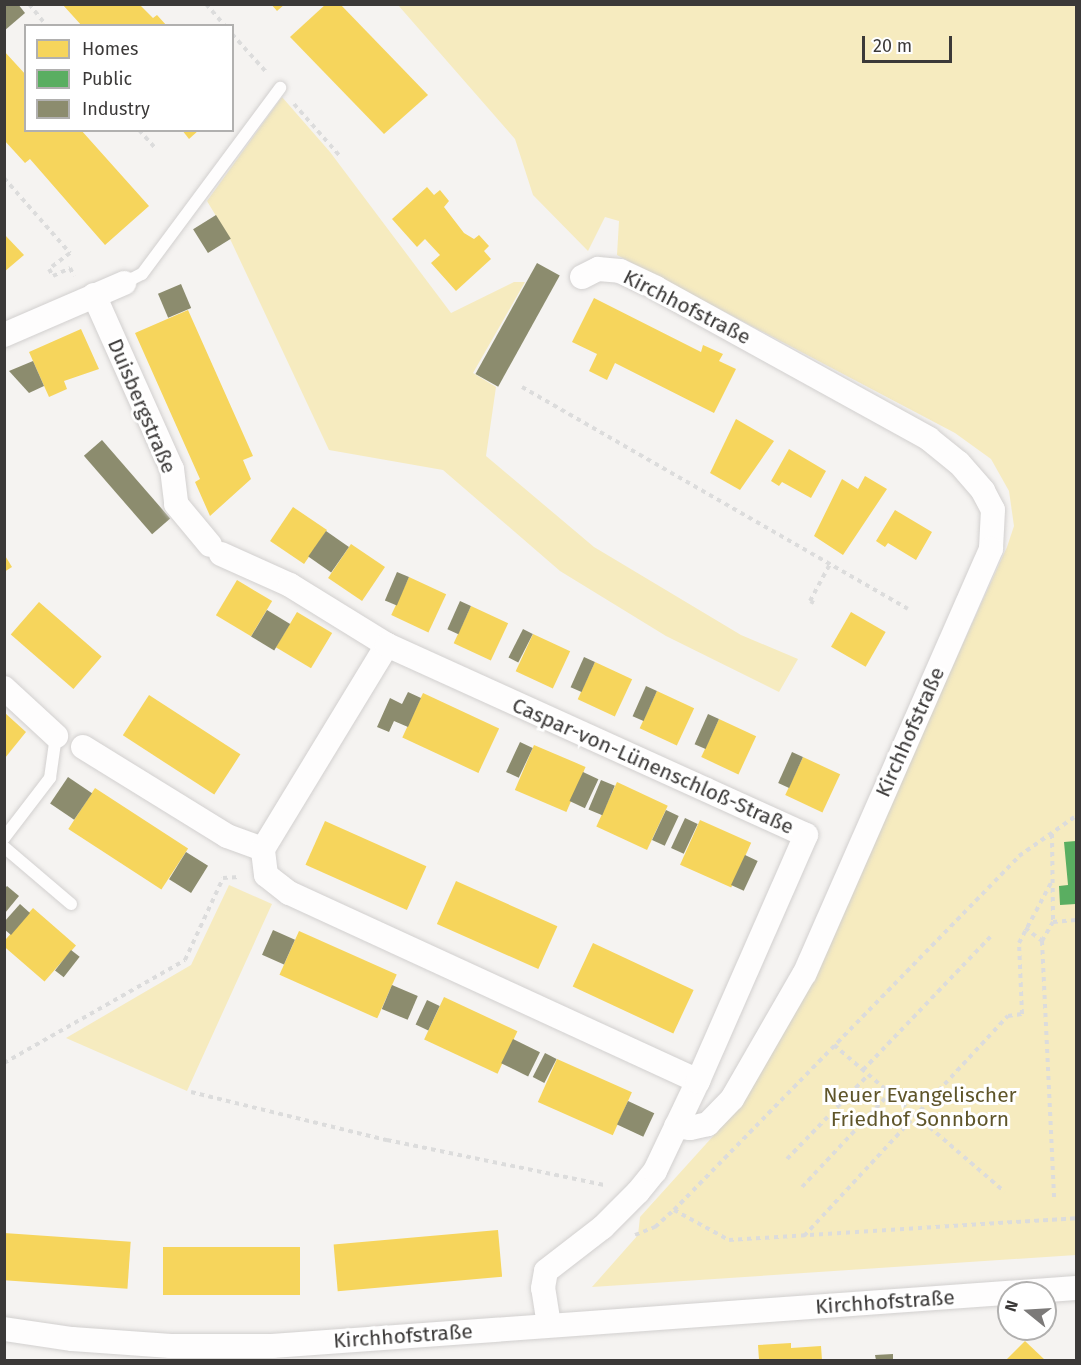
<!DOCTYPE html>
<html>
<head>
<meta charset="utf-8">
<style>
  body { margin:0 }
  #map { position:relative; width:1081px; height:1365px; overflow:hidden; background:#f5f3f1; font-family:"Fira Sans",sans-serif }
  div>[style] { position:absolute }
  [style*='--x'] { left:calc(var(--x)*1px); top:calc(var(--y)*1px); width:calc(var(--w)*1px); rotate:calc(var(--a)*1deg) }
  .green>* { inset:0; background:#f6ebbf }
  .homes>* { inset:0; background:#f6d55c; transform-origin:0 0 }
  .public>* { inset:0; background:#5aae61 }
  .industry>* { inset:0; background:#8c8c6e; transform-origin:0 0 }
  .path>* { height:4px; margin-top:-2px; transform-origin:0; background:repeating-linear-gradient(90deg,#dcdcdc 0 4.5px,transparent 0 9px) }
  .roads { filter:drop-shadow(0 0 2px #d2d0cf) drop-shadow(0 0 2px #d2d0cf) }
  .service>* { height:12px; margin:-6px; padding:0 6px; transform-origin:6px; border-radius:6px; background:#fefdfd }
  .minor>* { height:24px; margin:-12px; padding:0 12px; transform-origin:12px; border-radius:12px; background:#fefdfd }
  span { translate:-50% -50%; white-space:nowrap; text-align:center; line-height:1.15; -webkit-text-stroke:6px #fff; paint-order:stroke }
  .street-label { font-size:21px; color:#3b3938 }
  .park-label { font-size:21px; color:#5f552a }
  .frame { position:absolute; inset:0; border:6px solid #3b3938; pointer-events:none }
  .legend { position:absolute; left:24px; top:24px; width:210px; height:108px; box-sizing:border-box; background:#fff; border:2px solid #b1b0af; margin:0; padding:8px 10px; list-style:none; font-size:18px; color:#3b3938 }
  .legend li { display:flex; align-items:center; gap:12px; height:30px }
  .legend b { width:30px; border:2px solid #b1b0af }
  .north { position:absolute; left:997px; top:1281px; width:60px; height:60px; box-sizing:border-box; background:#fff; border:2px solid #b1b0af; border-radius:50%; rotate:288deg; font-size:16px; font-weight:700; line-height:24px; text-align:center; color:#3b3938 }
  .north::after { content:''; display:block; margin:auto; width:21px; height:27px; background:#7c7a79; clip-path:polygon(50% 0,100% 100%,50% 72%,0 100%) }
  .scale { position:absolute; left:862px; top:36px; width:90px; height:27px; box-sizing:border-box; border:3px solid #3b3938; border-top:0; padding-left:8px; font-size:18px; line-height:21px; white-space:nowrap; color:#3b3938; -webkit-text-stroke:4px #fff; paint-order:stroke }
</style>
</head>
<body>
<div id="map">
  <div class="green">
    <i style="clip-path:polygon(398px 5px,1076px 5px,1076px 1255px,592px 1287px,638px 1235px,640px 1217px,743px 1103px,810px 980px,1007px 547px,1014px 526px,1009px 491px,991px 459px,955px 433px,617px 255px,619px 221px,605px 217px,588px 251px,533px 195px,515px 139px)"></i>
    <i style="clip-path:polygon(282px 97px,330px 152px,451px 313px,514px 282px,525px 282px,473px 373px,496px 387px,486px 456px,594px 547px,741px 635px,798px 659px,779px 692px,666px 636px,560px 571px,443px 470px,329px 450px,231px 241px,207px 201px)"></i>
    <i style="clip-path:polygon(229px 885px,272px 904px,187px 1091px,66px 1038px,191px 965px)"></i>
  </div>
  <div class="homes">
    <i style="clip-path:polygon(271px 4px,285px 4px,277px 11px)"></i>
    <i style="clip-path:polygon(326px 4px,340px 4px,428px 95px,384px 134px,290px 37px)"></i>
    <i style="clip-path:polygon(63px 5px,140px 5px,153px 18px,157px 15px,167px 26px,82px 26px)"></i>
    <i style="clip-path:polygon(4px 51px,26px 75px,26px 130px,81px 130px,149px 206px,105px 245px,30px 159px,25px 163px,4px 140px)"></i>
    <i style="clip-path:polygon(182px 130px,199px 130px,189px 139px)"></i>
    <i style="clip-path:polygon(427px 187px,434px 195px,440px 190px,449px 201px,444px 207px,464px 233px,474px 239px,479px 235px,489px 246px,484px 251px,491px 259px,456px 291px,431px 263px,440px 255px,425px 239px,417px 247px,392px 219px)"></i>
    <i style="clip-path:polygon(4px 234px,24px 255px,4px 272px)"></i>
    <i style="clip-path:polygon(594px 298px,701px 352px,703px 345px,723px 354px,719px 361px,736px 369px,714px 413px,615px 363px,607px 380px,589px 371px,597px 354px,572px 342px)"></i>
    <i style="clip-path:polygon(188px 310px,253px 456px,243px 460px,251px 479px,210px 516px,195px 482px,200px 479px,135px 333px)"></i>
    <i style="clip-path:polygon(81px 329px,99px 369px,64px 381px,67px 389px,49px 397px,29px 352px)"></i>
    <i style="clip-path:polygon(736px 419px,774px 441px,740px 490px,710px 473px)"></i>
    <i style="clip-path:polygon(789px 449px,826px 471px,811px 498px,782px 482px,779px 486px,771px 481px)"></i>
    <i style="clip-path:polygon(865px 476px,887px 489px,843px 555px,814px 536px,842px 479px,858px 489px)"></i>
    <i style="left:293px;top:507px;width:41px;height:41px;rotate:34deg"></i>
    <i style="clip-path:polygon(895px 510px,932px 532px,916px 560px,888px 543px,885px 547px,876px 541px)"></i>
    <i style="left:351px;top:544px;width:41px;height:41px;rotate:34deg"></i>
    <i style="clip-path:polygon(4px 554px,12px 567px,4px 572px)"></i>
    <i style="left:409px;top:577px;width:41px;height:42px;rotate:25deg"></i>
    <i style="left:237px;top:580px;width:41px;height:41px;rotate:31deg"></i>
    <i style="left:39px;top:602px;width:83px;height:43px;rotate:41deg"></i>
    <i style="left:471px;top:606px;width:41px;height:41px;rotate:25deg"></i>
    <i style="left:297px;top:612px;width:41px;height:41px;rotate:31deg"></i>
    <i style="left:851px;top:612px;width:40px;height:40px;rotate:30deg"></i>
    <i style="left:533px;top:634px;width:41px;height:41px;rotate:25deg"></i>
    <i style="left:595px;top:662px;width:41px;height:41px;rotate:25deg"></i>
    <i style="left:657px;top:691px;width:41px;height:41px;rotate:25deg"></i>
    <i style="left:423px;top:693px;width:84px;height:49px;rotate:25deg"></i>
    <i style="left:149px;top:695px;width:109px;height:48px;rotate:33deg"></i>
    <i style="clip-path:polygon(5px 713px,26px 732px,5px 758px)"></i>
    <i style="left:719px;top:719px;width:41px;height:42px;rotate:25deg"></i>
    <i style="left:534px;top:745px;width:56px;height:49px;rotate:23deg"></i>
    <i style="left:803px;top:757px;width:41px;height:42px;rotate:25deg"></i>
    <i style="left:617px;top:782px;width:56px;height:49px;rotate:25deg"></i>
    <i style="left:95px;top:788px;width:111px;height:49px;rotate:33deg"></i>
    <i style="left:700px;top:820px;width:56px;height:49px;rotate:24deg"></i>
    <i style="left:325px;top:821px;width:111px;height:48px;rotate:24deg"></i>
    <i style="left:456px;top:881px;width:111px;height:47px;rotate:24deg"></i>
    <i style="left:33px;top:908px;width:57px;height:48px;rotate:41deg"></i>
    <i style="left:299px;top:931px;width:107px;height:48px;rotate:24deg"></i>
    <i style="left:593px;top:943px;width:111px;height:48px;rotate:25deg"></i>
    <i style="left:444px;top:997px;width:81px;height:47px;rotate:25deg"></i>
    <i style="left:557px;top:1059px;width:82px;height:47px;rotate:24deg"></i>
    <i style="left:498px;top:1230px;width:47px;height:165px;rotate:85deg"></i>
    <i style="left:4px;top:1233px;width:127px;height:47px;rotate:4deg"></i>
    <i style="left:163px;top:1247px;width:137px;height:48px"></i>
    <i style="clip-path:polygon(1025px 1341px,1045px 1360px,1006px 1360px)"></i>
    <i style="clip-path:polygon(791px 1343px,791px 1348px,821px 1346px,822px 1360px,759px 1360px,758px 1345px)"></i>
  </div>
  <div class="public">
    <i style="clip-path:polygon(1076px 841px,1076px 904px,1060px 905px,1059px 886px,1068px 885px,1064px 842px)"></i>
  </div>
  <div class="industry">
    <i style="clip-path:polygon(4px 4px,18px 4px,25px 13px,4px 31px)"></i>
    <i style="left:216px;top:215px;width:28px;height:27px;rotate:58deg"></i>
    <i style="left:537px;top:263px;width:26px;height:127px;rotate:29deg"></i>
    <i style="left:181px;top:284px;width:26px;height:25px;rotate:67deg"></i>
    <i style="clip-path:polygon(33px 361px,44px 386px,29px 393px,9px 371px)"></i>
    <i style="left:102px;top:440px;width:104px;height:24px;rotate:49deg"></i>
    <i style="left:326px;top:531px;width:28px;height:31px;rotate:35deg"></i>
    <i style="left:397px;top:572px;width:13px;height:31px;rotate:23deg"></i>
    <i style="left:460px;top:601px;width:12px;height:31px;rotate:24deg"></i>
    <i style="left:267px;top:610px;width:27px;height:31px;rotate:31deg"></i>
    <i style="left:523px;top:629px;width:11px;height:32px;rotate:27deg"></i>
    <i style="left:584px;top:657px;width:12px;height:33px;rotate:24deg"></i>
    <i style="left:646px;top:686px;width:12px;height:33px;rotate:24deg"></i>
    <i style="clip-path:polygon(408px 692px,421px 698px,408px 727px,394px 721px,389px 732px,377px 727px,390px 698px,402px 704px)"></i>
    <i style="left:708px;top:714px;width:12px;height:33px;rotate:24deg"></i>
    <i style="left:520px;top:742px;width:14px;height:33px;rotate:25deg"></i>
    <i style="left:792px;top:752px;width:12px;height:34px;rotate:24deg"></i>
    <i style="left:583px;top:772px;width:17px;height:32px;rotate:25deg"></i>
    <i style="left:68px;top:777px;width:29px;height:32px;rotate:34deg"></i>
    <i style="left:601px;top:780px;width:15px;height:32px;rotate:23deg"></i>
    <i style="left:666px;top:810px;width:14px;height:33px;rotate:25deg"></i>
    <i style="left:685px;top:818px;width:14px;height:33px;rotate:25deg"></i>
    <i style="left:186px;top:852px;width:26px;height:32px;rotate:32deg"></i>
    <i style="left:745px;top:855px;width:14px;height:33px;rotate:25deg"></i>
    <i style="clip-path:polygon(7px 886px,19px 896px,5px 913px,5px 888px)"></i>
    <i style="clip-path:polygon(20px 904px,30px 913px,11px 935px,4px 929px,4px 922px)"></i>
    <i style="left:273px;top:930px;width:24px;height:27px;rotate:24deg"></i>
    <i style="left:71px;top:950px;width:11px;height:26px;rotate:38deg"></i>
    <i style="left:392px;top:985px;width:28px;height:26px;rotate:23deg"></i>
    <i style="left:427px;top:1000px;width:14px;height:27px;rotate:25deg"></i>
    <i style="left:513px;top:1039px;width:30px;height:27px;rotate:26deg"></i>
    <i style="left:545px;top:1053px;width:13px;height:27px;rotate:27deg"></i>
    <i style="left:628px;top:1101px;width:29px;height:26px;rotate:25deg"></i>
    <i style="clip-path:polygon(893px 1354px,893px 1360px,876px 1360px,875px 1355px)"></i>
  </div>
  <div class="path">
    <i style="--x:29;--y:4;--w:28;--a:51"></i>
    <i style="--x:206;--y:4;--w:29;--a:49"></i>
    <i style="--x:232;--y:34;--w:52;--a:48.1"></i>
    <i style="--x:294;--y:104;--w:68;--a:48.6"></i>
    <i style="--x:139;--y:130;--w:25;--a:48"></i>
    <i style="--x:4;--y:178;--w:100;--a:48.7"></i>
    <i style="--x:70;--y:253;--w:26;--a:143"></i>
    <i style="--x:49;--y:269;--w:8;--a:60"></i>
    <i style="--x:53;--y:276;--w:19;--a:-25"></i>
    <i style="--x:70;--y:268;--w:9;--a:63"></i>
    <i style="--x:522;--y:387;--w:445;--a:29.9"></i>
    <i style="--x:814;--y:603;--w:4;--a:-153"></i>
    <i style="--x:810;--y:601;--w:42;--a:-61.6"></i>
    <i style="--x:1052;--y:834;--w:88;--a:89.3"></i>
    <i style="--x:1053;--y:922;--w:23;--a:-5"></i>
    <i style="--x:1025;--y:928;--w:21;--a:37"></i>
    <i style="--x:1042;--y:941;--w:22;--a:-60"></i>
    <i style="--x:1042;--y:941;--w:258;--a:87.3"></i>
    <i style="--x:834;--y:1045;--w:225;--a:40.7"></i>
    <i style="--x:4;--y:1063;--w:208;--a:-29.6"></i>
    <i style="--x:185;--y:960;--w:90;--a:-65.1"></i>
    <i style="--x:223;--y:878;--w:16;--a:-4"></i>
    <i style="--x:863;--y:1070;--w:187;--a:-46.3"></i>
    <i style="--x:191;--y:1092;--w:202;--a:13.8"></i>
    <i style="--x:387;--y:1140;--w:223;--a:11.7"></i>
    <i style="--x:787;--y:1159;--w:117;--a:-46"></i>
    <i style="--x:802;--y:1187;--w:129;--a:-46.9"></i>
    <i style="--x:674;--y:1210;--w:63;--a:28.6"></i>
    <i style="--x:729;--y:1240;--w:348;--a:-3.6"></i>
    <i style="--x:635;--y:1235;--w:22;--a:-22"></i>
    <i style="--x:655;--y:1227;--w:25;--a:-42"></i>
    <i style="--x:674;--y:1210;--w:494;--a:-45.7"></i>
    <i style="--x:1019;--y:856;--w:70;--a:-35.1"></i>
    <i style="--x:804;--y:1236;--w:300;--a:-47.2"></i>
    <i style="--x:1008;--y:1016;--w:14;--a:-8"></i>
    <i style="--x:1022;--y:1014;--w:71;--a:-92.4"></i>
    <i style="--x:1019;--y:943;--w:70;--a:-62"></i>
  </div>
  <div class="roads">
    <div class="service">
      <i style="--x:124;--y:283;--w:20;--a:-27"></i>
      <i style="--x:142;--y:274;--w:232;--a:-53.4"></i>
      <i style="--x:4;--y:838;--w:76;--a:-52.5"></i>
      <i style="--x:50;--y:778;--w:42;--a:-81.9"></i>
      <i style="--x:4;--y:847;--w:88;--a:40.4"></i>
    </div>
    <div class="minor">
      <i style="--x:582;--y:277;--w:18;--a:-27"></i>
      <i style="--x:598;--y:269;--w:22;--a:5"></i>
      <i style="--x:620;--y:271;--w:40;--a:25"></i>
      <i style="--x:656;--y:288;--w:312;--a:28.9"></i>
      <i style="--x:929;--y:439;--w:38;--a:39"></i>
      <i style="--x:959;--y:463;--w:37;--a:49"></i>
      <i style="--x:983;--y:491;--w:21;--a:62"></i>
      <i style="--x:993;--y:510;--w:39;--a:93"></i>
      <i style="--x:991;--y:549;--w:464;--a:113.7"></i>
      <i style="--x:804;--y:974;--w:144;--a:119.9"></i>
      <i style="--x:732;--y:1099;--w:35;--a:134"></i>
      <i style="--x:708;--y:1124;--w:18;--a:167"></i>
      <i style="--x:690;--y:1128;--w:14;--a:-172"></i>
      <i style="--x:94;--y:295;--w:191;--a:65.9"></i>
      <i style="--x:172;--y:469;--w:35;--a:83"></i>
      <i style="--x:176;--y:504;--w:53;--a:50.3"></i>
      <i style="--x:4;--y:335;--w:131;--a:-23.4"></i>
      <i style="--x:221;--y:554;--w:76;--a:24.2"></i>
      <i style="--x:290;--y:585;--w:114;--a:31.7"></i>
      <i style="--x:4;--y:688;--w:71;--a:42.7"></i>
      <i style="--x:83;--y:747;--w:169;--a:31.7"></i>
      <i style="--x:227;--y:836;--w:38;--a:20"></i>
      <i style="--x:549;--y:1325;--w:37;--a:-99"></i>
      <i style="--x:543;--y:1288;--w:17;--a:-80"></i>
      <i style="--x:546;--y:1271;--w:72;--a:-37.7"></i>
      <i style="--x:603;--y:1227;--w:49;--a:-45"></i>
      <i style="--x:638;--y:1192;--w:27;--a:-51"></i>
      <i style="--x:655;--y:1171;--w:100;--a:-64.5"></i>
      <i style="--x:698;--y:1081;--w:450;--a:-155.3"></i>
      <i style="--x:289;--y:893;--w:29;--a:-142"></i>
      <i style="--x:266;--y:875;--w:26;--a:-97"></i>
      <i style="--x:263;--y:849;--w:239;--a:-58.7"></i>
      <i style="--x:387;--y:645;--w:460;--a:24.4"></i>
      <i style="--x:806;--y:835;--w:269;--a:113.7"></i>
      <i style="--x:4;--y:1329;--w:69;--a:8.4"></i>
      <i style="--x:72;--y:1339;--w:99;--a:4"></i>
      <i style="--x:171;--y:1346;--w:101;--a:0"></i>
      <i style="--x:272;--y:1346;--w:806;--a:-4.13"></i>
    </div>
  </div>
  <div class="street-label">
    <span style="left:687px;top:307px;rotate:27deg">Kirchhofstraße</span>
    <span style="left:142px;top:406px;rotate:67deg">Duisbergstraße</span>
    <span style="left:910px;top:732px;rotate:-66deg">Kirchhofstraße</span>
    <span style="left:653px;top:766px;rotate:24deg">Caspar-von-Lünenschloß-Straße</span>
    <span style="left:885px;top:1302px;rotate:-4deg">Kirchhofstraße</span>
    <span style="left:403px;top:1336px;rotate:-4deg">Kirchhofstraße</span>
  </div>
  <div class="park-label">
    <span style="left:920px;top:1107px">Neuer Evangelischer<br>Friedhof Sonnborn</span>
  </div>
  <div class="frame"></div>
  <ul class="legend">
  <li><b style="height:16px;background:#f6d55c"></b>Homes</li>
  <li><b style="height:16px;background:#5aae61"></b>Public</li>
  <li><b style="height:16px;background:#8c8c6e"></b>Industry</li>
  </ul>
  <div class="north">N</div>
  <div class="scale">20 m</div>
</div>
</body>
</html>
